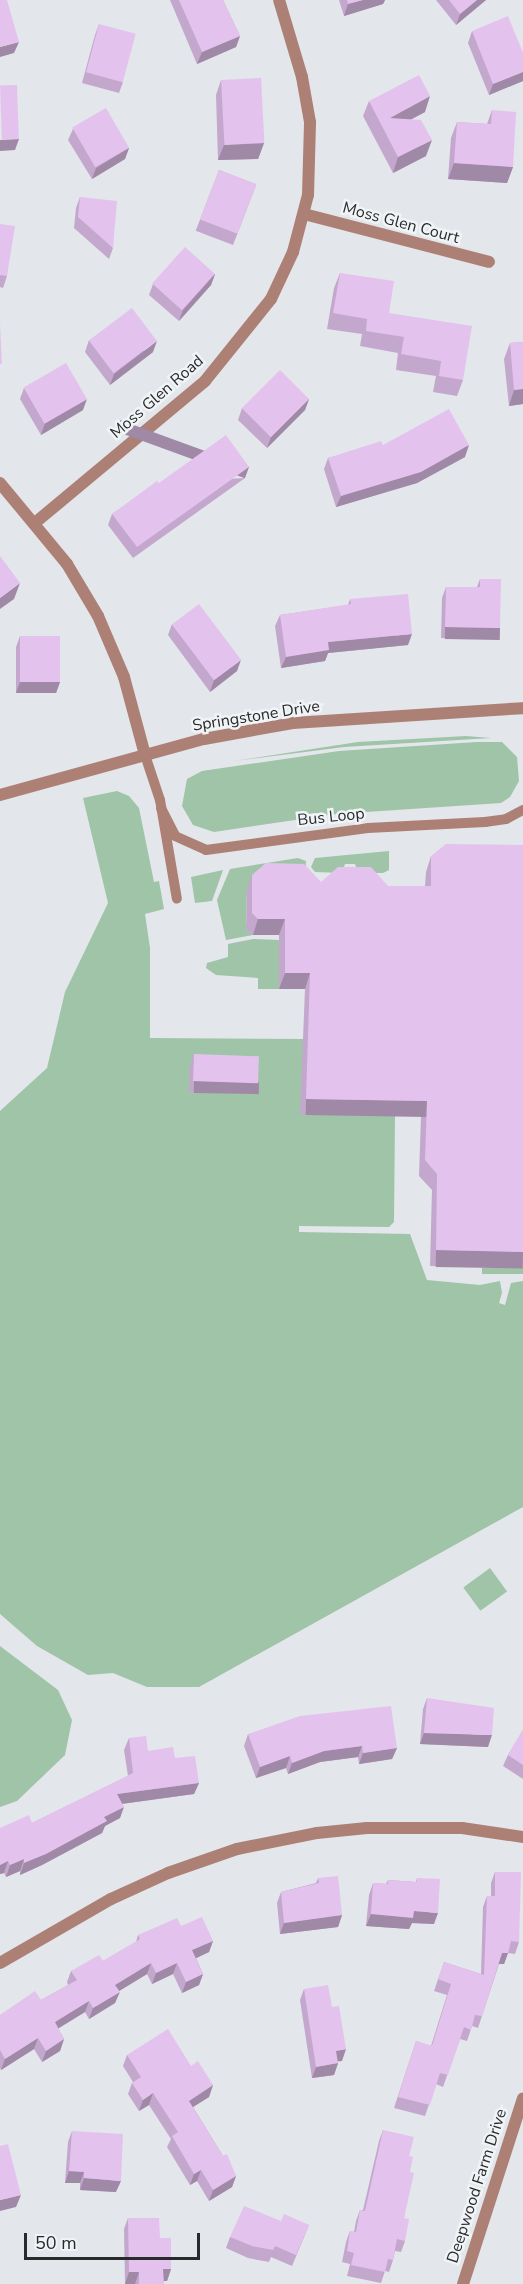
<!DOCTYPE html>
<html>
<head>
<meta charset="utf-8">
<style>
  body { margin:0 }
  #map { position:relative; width:523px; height:2284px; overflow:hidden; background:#e3e6ea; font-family:"Nunito Sans",sans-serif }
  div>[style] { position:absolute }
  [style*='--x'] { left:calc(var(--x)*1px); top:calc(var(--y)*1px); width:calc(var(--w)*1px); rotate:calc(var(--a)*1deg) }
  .green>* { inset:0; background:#a0c4a8; transform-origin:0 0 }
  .lane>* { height:10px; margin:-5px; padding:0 5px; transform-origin:5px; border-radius:5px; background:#ad8076 }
  .street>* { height:12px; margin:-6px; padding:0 6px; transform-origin:6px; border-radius:6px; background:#ad8076 }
  .wall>* { inset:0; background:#c4a7cd; transform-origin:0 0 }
  .shaded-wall>* { inset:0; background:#a088a7; transform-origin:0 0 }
  .building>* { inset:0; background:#e4c2ee; transform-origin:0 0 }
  span { translate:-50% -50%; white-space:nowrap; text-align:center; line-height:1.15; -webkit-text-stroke:5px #f1f4f7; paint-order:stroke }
  .street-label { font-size:16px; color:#292a2b }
  .scale { position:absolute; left:24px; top:2233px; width:176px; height:27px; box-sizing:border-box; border:3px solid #292a2b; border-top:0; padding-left:8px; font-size:18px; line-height:21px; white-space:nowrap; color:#292a2b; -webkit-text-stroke:4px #f1f4f7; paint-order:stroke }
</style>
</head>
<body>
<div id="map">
  <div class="green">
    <i style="clip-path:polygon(466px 736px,491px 738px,344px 747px,234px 761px,358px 742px)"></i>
    <i style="clip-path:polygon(477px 742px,502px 742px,517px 757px,519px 781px,510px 797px,501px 803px,336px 814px,214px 832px,193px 825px,182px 806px,187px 779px,202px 771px,339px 751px)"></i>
    <i style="clip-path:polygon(117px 791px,129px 796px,139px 808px,154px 882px,159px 881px,164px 909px,145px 914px,150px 948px,150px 1038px,303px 1039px,395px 1116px,394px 1222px,389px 1227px,299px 1226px,299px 1232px,410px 1234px,427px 1280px,480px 1285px,500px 1281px,502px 1293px,499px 1303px,505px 1305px,511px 1283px,523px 1281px,523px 1507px,199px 1687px,147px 1687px,113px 1673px,88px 1675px,37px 1646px,0 1614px,0 1111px,47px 1068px,65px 992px,108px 903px,83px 798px)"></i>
    <i style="clip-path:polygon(389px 851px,389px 870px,383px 873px,358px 873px,355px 864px,345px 864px,342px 873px,315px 872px,311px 867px,315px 858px)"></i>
    <i style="clip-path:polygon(298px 858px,306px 861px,304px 886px,247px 890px,246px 929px,253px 935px,226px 940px,217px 900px,230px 869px)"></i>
    <i style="clip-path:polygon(223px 870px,212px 901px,195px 903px,191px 877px)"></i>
    <i style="clip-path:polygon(253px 939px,279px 940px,279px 989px,258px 989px,258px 978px,216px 975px,206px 968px,207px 963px,228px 957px,228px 944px)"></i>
    <i style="clip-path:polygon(523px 1201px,523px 1274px,482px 1274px,482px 1268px,517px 1268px)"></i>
    <i style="left:490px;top:1568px;width:29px;height:33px;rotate:54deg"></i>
    <i style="clip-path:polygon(0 1646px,58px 1690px,72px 1720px,65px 1755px,17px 1801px,0 1807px)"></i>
  </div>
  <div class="lane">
    <i style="--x:145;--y:755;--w:47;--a:71.6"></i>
    <i style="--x:160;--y:800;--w:100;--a:80.3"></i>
    <i style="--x:161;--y:808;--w:31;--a:63"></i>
    <i style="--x:175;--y:836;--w:34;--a:24"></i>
    <i style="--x:206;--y:850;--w:163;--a:-7.7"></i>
    <i style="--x:368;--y:828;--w:117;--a:-2.9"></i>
    <i style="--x:485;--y:822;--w:21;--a:-8"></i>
    <i style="--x:506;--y:819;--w:19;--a:-28"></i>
  </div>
  <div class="street">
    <i style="--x:304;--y:214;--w:191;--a:14.5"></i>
    <i style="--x:0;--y:483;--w:105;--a:50.4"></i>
    <i style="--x:67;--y:564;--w:61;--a:59.2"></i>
    <i style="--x:98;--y:616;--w:66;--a:66.9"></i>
    <i style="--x:124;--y:677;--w:81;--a:74.9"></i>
    <i style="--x:36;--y:522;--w:220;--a:-39.8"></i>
    <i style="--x:205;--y:381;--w:105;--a:-51.2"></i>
    <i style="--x:271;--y:299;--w:52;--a:-64.9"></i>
    <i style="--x:293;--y:252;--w:59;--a:-75.3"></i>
    <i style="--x:308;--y:195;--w:73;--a:-88.4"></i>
    <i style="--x:310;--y:122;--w:46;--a:-100.1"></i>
    <i style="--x:302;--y:77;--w:80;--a:-106.6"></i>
    <i style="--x:0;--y:795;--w:212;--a:-15.4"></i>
    <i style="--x:204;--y:739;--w:90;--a:-10.2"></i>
    <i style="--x:293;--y:723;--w:230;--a:-3.7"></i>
    <i style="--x:0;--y:1963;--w:128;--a:-30"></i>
    <i style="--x:111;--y:1899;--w:63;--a:-24.5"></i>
    <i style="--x:168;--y:1873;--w:73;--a:-19.2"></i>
    <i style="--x:237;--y:1849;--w:82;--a:-11.3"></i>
    <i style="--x:317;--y:1833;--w:50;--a:-5.7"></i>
    <i style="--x:367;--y:1828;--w:95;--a:0"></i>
    <i style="--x:462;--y:1828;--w:62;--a:8.4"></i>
    <i style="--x:463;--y:2284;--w:195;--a:-72.1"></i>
  </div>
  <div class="wall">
    <i style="clip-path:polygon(170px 0,223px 0,240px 36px,236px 47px,197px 64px)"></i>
    <i style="clip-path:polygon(339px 0,385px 0,383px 4px,344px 16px)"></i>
    <i style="clip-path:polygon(436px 0,486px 0,456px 25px)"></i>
    <i style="clip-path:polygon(99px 24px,123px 82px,119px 93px,82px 83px,95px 35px)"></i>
    <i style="clip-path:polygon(472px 31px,523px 53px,523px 81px,489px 95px,468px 43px)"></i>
    <i style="clip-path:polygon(221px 80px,264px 143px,258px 159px,218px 160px,216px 95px)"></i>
    <i style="clip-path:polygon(369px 101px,425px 112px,411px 119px,426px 156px,393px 173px,363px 116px)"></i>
    <i style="clip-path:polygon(492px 110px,513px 167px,507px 183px,448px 179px,451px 138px,457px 122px,487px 124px)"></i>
    <i style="clip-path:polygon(73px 129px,129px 148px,125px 159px,92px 179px,68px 140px)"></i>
    <i style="left:219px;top:170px;width:40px;height:65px;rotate:21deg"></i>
    <i style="clip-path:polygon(80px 197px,113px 248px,109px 259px,74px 228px,76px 208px)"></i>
    <i style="clip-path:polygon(0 224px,7px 276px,3px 288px,0 287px)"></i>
    <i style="clip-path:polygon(340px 273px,389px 313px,463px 380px,457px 396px,433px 392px,436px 376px,396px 370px,398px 353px,360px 346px,362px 334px,327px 329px,334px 288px)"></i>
    <i style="clip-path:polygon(215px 274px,211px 285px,179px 321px,149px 295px,153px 284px)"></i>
    <i style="clip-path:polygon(89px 340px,153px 352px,110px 385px,85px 352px)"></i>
    <i style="clip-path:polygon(523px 342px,523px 404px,509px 406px,504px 359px,510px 343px)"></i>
    <i style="clip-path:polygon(24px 388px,83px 410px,41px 435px,20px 399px)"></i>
    <i style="clip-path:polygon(309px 399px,305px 410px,267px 448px,238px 420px,242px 408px)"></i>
    <i style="clip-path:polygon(383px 445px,465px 457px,417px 483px,336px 507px,324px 469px,328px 458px)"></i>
    <i style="clip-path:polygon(245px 478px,133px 558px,108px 525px,112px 514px,159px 483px)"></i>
    <i style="clip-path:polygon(480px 579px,496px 639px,441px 638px,442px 598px,446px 587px,477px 587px)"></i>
    <i style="clip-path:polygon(350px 599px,408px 645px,328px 653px,325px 661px,281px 668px,275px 626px,280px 615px,348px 605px)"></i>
    <i style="clip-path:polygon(172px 624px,237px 671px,210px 692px,168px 635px)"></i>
    <i style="clip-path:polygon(20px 636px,60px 682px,56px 693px,16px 693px,16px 647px)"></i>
    <i style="clip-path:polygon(431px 856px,517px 1268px,430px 1266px,432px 1190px,419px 1176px,421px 1116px,300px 1114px,305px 989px,279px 989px,279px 935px,253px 935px,246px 929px,247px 890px,252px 875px,321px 882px,388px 886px,425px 886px,426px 872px)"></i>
    <i style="clip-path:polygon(194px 1054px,254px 1093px,189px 1092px,190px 1066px)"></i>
    <i style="clip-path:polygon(427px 1698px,488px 1747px,420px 1744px,423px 1709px)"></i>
    <i style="clip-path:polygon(523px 1730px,523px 1779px,503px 1766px,508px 1755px)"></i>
    <i style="clip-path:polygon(248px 1734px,397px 1748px,392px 1759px,359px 1764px,358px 1757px,320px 1762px,288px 1774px,286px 1768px,256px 1778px,244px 1746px)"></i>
    <i style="clip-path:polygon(129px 1738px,148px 1751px,175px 1758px,199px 1783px,194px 1794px,122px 1804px,120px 1818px,105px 1826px,102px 1833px,42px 1865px,20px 1875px,20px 1871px,6px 1877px,4px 1873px,0 1874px,0 1828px,32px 1823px,128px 1776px,124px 1750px)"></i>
    <i style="clip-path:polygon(495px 1872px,519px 1942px,515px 1954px,508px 1953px,504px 1964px,499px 1964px,478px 2028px,472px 2026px,467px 2041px,460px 2039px,443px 2087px,436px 2084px,425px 2116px,394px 2108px,416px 2041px,431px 2046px,447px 1995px,434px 1991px,444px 1962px,481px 1974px,483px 1907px,487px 1896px,491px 1896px,491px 1883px)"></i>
    <i style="clip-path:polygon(318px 1878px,342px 1915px,338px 1927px,280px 1934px,277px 1903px,281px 1892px,316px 1883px)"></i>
    <i style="clip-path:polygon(417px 1878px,434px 1924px,412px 1923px,409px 1929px,366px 1926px,369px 1895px,373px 1883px,386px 1884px,388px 1880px,416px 1882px)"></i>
    <i style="clip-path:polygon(181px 1926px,213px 1941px,209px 1952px,196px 1958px,203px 1974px,199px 1985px,182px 1993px,173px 1974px,152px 1984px,147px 1974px,119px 1991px,115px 2003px,89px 2019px,85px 2012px,58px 2028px,64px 2039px,60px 2051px,42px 2062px,34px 2049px,1px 2070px,0 2068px,0 2015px,41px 2000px,68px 1985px,67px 1982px,71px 1971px,103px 1961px,136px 1942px,138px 1935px)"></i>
    <i style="clip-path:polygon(304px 1989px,332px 2007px,342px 2061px,338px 2061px,338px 2063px,334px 2075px,312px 2078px,300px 2000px)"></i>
    <i style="clip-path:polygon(127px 2055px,191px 2066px,213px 2085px,209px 2097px,193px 2107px,223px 2156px,236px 2176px,232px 2187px,209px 2201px,197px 2181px,190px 2185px,167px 2147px,171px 2139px,149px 2105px,139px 2111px,128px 2094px,132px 2083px,133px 2082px,123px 2066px)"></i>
    <i style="clip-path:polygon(383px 2130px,409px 2156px,410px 2172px,404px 2218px,405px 2241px,401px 2252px,395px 2251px,393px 2260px,389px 2272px,385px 2271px,381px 2283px,347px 2276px,350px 2264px,342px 2262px,346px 2242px,350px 2231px,354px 2232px,356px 2221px,360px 2210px,363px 2210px,379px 2141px)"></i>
    <i style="clip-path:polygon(72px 2131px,116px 2192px,80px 2190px,80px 2183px,65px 2183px,68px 2142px)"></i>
    <i style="clip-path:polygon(128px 2218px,160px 2238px,171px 2269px,167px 2281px,164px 2281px,164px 2284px,125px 2284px,124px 2229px)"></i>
    <i style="clip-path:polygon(281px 2221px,309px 2225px,292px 2266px,271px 2257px,269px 2262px,248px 2258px,226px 2248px,230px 2237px)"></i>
  </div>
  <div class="shaded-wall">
    <i style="clip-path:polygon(363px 0,385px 0,383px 4px,344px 16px,348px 4px)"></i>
    <i style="clip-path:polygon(477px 0,486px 0,456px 25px,460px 14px)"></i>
    <i style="clip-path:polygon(240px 36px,236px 47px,197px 64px,202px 52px)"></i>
    <i style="clip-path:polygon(19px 42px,14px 53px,0 57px,0 47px)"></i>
    <i style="clip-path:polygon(523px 72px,523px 81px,489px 95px,493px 84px)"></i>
    <i style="clip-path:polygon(430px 96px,425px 112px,386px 133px,390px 118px)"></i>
    <i style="clip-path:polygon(19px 139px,15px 150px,0 151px,0 140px)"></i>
    <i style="clip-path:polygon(432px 140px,426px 156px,393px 173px,398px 157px)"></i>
    <i style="clip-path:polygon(264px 143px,258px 159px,218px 160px,224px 145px)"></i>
    <i style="clip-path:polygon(129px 148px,125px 159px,92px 179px,96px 168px)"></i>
    <i style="clip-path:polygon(454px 163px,513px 167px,507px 183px,448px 179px)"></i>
    <i style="clip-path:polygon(215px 274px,211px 285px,179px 321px,183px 310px)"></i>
    <i style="clip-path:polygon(157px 341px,153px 352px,110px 385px,114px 374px)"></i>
    <i style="clip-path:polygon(523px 389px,523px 404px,509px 406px,514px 390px)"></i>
    <i style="clip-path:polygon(87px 399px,83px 410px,41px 435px,45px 423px)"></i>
    <i style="clip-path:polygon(309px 399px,305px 410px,267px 448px,271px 437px)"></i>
    <i style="clip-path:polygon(469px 445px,465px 457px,417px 483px,336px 507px,341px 496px)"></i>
    <i style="left:249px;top:467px;width:12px;height:138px;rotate:110deg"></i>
    <i style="clip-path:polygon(20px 583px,14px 599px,0 609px,0 598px)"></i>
    <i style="left:445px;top:627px;width:55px;height:12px;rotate:1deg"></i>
    <i style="clip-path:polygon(412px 634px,408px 645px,328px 653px,325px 661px,281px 668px,286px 657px,328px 642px)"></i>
    <i style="clip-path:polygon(241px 660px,237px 671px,210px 692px,214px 680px)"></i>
    <i style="clip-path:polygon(20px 682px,60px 682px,56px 693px,16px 693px)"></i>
    <i style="clip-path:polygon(258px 919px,285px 919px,279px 935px,253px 935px)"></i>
    <i style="clip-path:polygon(285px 973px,310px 973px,305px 989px,279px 989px)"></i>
    <i style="left:194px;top:1081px;width:65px;height:12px;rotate:1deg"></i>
    <i style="left:306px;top:1099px;width:121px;height:16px;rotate:1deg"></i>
    <i style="left:436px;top:1250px;width:87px;height:17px;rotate:1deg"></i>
    <i style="clip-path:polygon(424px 1733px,492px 1735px,488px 1747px,420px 1744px)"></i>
    <i style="clip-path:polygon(362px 1746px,358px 1757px,320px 1762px,288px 1774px,292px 1763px,324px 1751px)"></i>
    <i style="clip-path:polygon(397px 1748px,392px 1759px,359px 1764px,363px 1753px)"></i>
    <i style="clip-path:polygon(290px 1756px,286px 1768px,256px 1778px,260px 1767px)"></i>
    <i style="clip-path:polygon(199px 1783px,194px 1794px,113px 1805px,117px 1794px)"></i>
    <i style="clip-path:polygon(124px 1807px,120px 1818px,105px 1826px,102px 1833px,42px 1865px,20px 1875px,24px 1863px,104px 1817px)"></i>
    <i style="clip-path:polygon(24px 1859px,20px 1871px,6px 1877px,10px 1865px)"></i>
    <i style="clip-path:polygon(8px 1861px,4px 1873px,0 1874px,0 1865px)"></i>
    <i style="clip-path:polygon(414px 1911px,438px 1913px,434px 1924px,412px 1923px,409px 1929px,366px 1926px,371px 1914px)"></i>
    <i style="clip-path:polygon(342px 1915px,338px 1927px,280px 1934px,284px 1923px)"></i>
    <i style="clip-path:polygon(213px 1941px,209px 1952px,188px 1962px,192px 1950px)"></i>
    <i style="clip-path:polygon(502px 1953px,508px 1953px,504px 1964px,498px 1964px)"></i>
    <i style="clip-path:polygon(151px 1963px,147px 1974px,111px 1996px,115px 1985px)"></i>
    <i style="clip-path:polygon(177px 1963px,173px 1974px,152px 1984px,156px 1973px)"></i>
    <i style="clip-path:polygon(203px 1974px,199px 1985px,182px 1993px,186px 1982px)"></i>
    <i style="clip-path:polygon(120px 1992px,115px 2003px,89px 2019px,93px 2008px)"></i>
    <i style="clip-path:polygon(89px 2001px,85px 2012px,51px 2033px,55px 2022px)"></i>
    <i style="clip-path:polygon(38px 2038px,34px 2049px,1px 2070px,5px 2059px)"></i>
    <i style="clip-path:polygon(64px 2039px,60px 2051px,42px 2062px,46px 2051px)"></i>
    <i style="clip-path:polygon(346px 2049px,342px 2061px,332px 2062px,336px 2051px)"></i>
    <i style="clip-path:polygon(338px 2063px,334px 2075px,312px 2078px,316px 2067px)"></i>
    <i style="clip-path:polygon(213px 2085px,209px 2097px,185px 2112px,189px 2101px)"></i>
    <i style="clip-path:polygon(153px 2093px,149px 2105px,139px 2111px,143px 2100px)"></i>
    <i style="clip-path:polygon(201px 2170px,197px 2181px,190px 2185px,194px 2174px)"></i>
    <i style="clip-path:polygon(69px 2171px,84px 2172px,80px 2183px,65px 2183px)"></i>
    <i style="clip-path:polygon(236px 2176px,232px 2187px,209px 2201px,213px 2190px)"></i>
    <i style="clip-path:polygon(84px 2178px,121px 2181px,116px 2192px,80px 2190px)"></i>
    <i style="clip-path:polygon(21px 2195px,16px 2207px,0 2211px,0 2200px)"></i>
    <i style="clip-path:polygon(163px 2269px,171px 2269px,167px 2281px,159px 2281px)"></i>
    <i style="clip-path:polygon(129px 2272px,139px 2272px,135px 2284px,125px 2284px)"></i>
  </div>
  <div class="building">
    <i style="clip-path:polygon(0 0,7px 0,19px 42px,0 47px)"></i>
    <i style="clip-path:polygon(179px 0,223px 0,240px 36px,202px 52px)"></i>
    <i style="clip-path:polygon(347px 0,363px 0,348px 4px)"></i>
    <i style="clip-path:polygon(449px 0,477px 0,460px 14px)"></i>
    <i style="clip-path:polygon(508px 16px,523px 53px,523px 72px,493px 84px,472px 31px)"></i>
    <i style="left:99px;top:24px;width:38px;height:50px;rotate:15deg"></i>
    <i style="clip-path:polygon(419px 75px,430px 96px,390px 118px,421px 120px,432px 140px,398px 157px,369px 101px)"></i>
    <i style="left:261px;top:78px;width:65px;height:40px;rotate:87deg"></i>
    <i style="left:17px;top:85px;width:54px;height:17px;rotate:88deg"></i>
    <i style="left:106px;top:108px;width:46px;height:39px;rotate:60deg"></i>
    <i style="clip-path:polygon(492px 110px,516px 112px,513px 167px,454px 163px,457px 122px,491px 124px)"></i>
    <i style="left:219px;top:170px;width:40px;height:53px;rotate:21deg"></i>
    <i style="clip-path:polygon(80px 197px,117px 201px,113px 248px,78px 217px)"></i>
    <i style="clip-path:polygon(0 224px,15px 226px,7px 276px,0 275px)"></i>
    <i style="left:185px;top:247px;width:40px;height:49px;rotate:42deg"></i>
    <i style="clip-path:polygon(340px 273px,394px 281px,389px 313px,472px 326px,463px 380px,439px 376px,441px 361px,401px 354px,404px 337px,366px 331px,367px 319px,333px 313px)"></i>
    <i style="left:132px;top:308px;width:41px;height:54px;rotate:53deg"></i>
    <i style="clip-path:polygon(0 323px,2px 364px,0 364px)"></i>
    <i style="clip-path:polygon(523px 342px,523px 389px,514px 390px,510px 343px)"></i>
    <i style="left:66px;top:363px;width:42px;height:49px;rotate:60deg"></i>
    <i style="left:280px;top:370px;width:41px;height:54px;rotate:45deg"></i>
    <i style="clip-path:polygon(449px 409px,469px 445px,421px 472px,341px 496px,328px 458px,381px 441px,383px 445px)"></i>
    <i style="clip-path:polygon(226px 435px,249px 467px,137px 547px,112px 514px,157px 481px,159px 483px)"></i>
    <i style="clip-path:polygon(0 556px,20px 583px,0 598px)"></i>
    <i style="clip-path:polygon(480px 579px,501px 579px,500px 628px,445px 627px,446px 587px,480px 587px)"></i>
    <i style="clip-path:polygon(408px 594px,412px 634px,328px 642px,329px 650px,286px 657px,280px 615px,351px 604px,350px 599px)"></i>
    <i style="left:199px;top:604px;width:70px;height:34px;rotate:53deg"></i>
    <i style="left:20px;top:636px;width:40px;height:46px"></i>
    <i style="clip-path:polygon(446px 844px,523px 845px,523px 1252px,436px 1250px,437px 1174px,425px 1160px,427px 1101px,306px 1099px,310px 973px,285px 973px,285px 919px,258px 919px,252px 913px,252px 875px,266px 863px,304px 864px,321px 882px,338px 867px,371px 867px,388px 886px,431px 886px,431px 856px)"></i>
    <i style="left:194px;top:1054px;width:65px;height:27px;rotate:2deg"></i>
    <i style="clip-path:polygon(427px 1698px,494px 1708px,492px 1735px,424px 1733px)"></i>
    <i style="clip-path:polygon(391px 1706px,397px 1748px,363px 1753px,362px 1746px,324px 1751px,292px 1763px,290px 1756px,260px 1767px,248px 1734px,300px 1716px)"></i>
    <i style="clip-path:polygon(523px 1730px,523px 1765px,508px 1755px)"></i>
    <i style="clip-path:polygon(146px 1736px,148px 1751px,173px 1747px,175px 1758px,195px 1756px,199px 1783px,117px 1794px,124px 1807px,104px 1817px,107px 1821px,46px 1854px,24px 1863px,24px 1859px,10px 1865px,8px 1861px,0 1865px,0 1828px,29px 1815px,32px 1823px,133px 1773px,129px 1738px)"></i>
    <i style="clip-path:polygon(495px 1872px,521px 1872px,519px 1942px,511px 1941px,508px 1953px,502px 1953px,482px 2016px,475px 2015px,471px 2030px,464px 2027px,448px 2075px,440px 2073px,430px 2105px,398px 2097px,416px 2041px,432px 2046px,451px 1984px,438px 1979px,444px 1962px,484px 1975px,487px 1896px,495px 1896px)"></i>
    <i style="clip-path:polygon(338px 1876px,342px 1915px,284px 1923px,281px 1892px,319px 1883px,318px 1878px)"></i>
    <i style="clip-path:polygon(417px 1878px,440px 1879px,438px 1913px,414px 1911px,413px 1918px,371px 1914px,373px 1883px,388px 1884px,388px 1880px,417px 1882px)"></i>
    <i style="clip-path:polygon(202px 1917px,213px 1941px,192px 1950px,203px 1974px,186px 1982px,177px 1963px,156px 1973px,151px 1963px,115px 1985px,120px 1992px,93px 2008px,89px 2001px,55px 2022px,64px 2039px,46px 2051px,38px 2038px,5px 2059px,0 2050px,0 2015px,35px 1991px,41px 2000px,77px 1980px,71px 1971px,99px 1955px,103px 1961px,140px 1939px,138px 1935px,177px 1918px,181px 1926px)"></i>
    <i style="clip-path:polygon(328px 1985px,332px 2007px,339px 2006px,346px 2049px,336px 2051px,338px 2063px,316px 2067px,304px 1989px)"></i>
    <i style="clip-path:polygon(168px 2029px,191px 2066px,198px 2061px,213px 2085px,189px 2101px,223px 2156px,227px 2154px,236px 2176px,213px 2190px,201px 2170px,194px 2174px,172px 2136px,178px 2132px,153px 2093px,143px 2100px,132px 2083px,141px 2077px,127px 2055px)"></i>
    <i style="clip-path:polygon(383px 2130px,414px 2137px,409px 2156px,413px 2157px,410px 2172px,414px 2173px,404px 2218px,409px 2219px,405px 2241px,397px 2239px,393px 2260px,388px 2259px,385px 2272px,351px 2265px,354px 2253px,347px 2251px,350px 2231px,356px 2232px,360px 2210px,365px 2211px)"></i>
    <i style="clip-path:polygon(72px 2131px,123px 2134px,121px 2181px,84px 2178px,84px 2172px,69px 2171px)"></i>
    <i style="clip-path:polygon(8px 2144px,21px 2195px,0 2200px,0 2146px)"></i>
    <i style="clip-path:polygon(244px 2206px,281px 2221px,284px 2214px,309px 2225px,296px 2255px,275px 2246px,273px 2250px,252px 2246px,230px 2237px)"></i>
    <i style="clip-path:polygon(128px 2218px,159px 2218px,160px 2238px,171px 2238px,171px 2269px,163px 2269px,164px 2284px,139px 2284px,139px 2272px,129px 2272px)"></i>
  </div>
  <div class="street-label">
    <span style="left:401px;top:223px;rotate:15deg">Moss Glen Court</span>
    <span style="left:157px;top:397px;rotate:-41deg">Moss Glen Road</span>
    <span style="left:256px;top:716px;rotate:-9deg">Springstone Drive</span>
    <span style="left:331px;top:817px;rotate:-6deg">Bus Loop</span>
    <span style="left:477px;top:2186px;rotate:-72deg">Deepwood Farm Drive</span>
  </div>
  <div class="scale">50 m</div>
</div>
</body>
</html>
